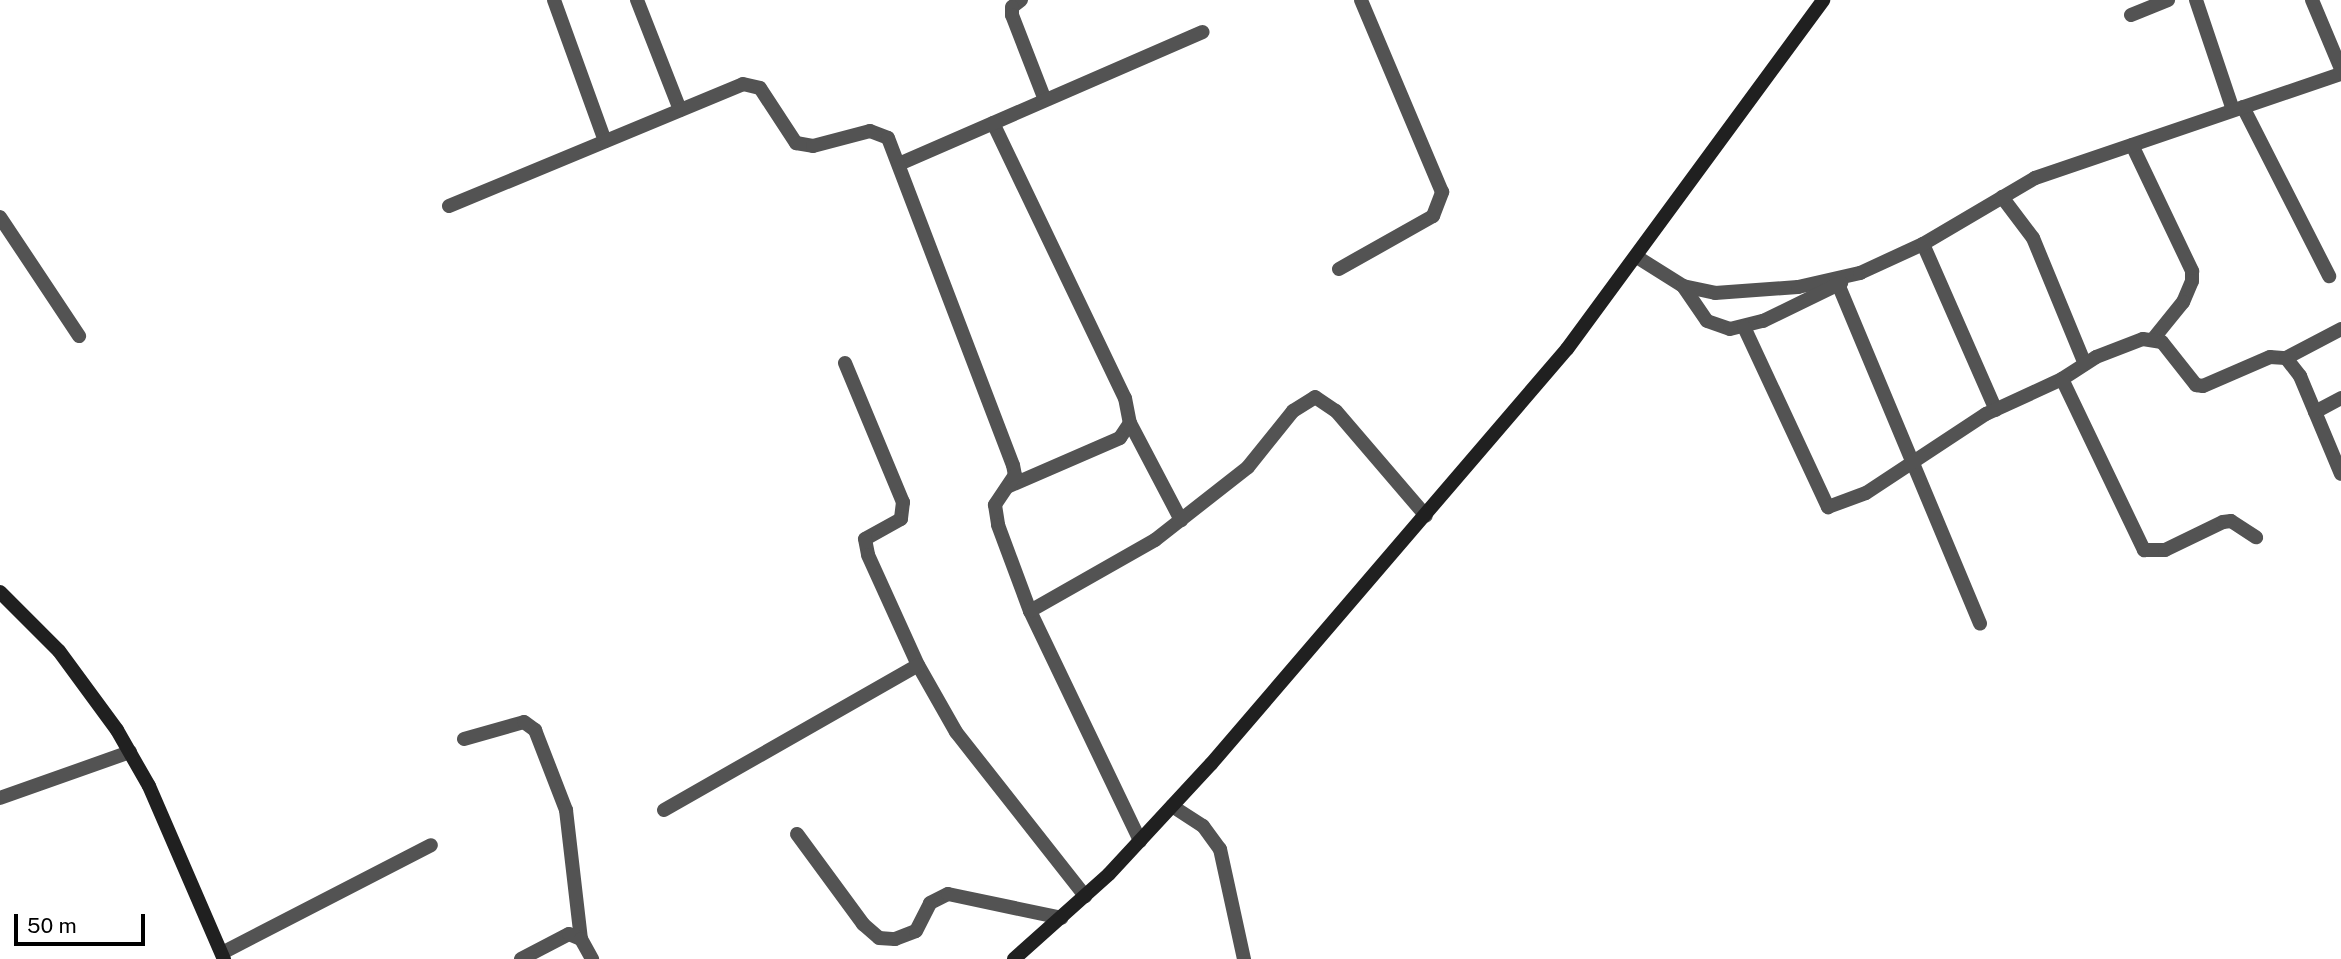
<!DOCTYPE html>
<html>
<head>
<meta charset="utf-8">
<style>
  body { margin:0 }
  #map { position:relative; width:2341px; height:959px; overflow:hidden; background:#fff; font-family:"Public Sans",sans-serif }
  div>[style] { position:absolute }
  [style*='--x'] { left:calc(var(--x)*1px); top:calc(var(--y)*1px); width:calc(var(--w)*1px); rotate:calc(var(--a)*1deg) }
  .street>* { height:14px; margin:-7px; padding:0 7px; transform-origin:7px; border-radius:7px; background:#535353 }
  .secondary>* { height:14px; margin:-7px; padding:0 7px; transform-origin:7px; border-radius:7px; background:#202020 }
  span { translate:-50% -50%; white-space:nowrap; text-align:center; line-height:1.15; -webkit-text-stroke:7px #fff; paint-order:stroke }
  .scale { position:absolute; left:14px; top:914px; width:131px; height:32px; box-sizing:border-box; border:4px solid #000; border-top:0; padding-left:9px; font-size:21px; line-height:24px; white-space:nowrap; color:#000; -webkit-text-stroke:5px #fff; paint-order:stroke }
</style>
</head>
<body>
<div id="map">
  <div class="street">
    <i style="--x:554;--y:0;--w:150;--a:70.1"></i>
    <i style="--x:637;--y:0;--w:118;--a:68.6"></i>
    <i style="--x:1021;--y:0;--w:11;--a:142"></i>
    <i style="--x:1012;--y:7;--w:8;--a:90"></i>
    <i style="--x:1012;--y:15;--w:91;--a:68.8"></i>
    <i style="--x:2196;--y:0;--w:116;--a:71.4"></i>
    <i style="--x:2312;--y:0;--w:75;--a:67.2"></i>
    <i style="--x:2131;--y:15;--w:40;--a:-22"></i>
    <i style="--x:2243;--y:107;--w:190;--a:63"></i>
    <i style="--x:993;--y:123;--w:305;--a:64.4"></i>
    <i style="--x:1125;--y:398;--w:25;--a:79"></i>
    <i style="--x:1130;--y:423;--w:18;--a:124"></i>
    <i style="--x:1120;--y:438;--w:121;--a:156.6"></i>
    <i style="--x:2132;--y:145;--w:140;--a:64.5"></i>
    <i style="--x:2192;--y:271;--w:10;--a:90"></i>
    <i style="--x:2192;--y:281;--w:23;--a:113"></i>
    <i style="--x:2183;--y:302;--w:48;--a:129"></i>
    <i style="--x:899;--y:164;--w:331;--a:-23.5"></i>
    <i style="--x:2002;--y:197;--w:51;--a:52.9"></i>
    <i style="--x:2033;--y:238;--w:136;--a:67.6"></i>
    <i style="--x:449;--y:206;--w:318;--a:-22.5"></i>
    <i style="--x:743;--y:84;--w:17;--a:13"></i>
    <i style="--x:760;--y:88;--w:66;--a:56.8"></i>
    <i style="--x:796;--y:143;--w:17;--a:10"></i>
    <i style="--x:813;--y:146;--w:59;--a:-14.7"></i>
    <i style="--x:870;--y:131;--w:19;--a:21"></i>
    <i style="--x:888;--y:138;--w:350;--a:69.1"></i>
    <i style="--x:1013;--y:465;--w:10;--a:79"></i>
    <i style="--x:1015;--y:475;--w:36;--a:124"></i>
    <i style="--x:995;--y:505;--w:20;--a:81"></i>
    <i style="--x:998;--y:525;--w:92;--a:69.6"></i>
    <i style="--x:1030;--y:611;--w:255;--a:64.4"></i>
    <i style="--x:0;--y:217;--w:143;--a:56.4"></i>
    <i style="--x:1923;--y:244;--w:181;--a:66.3"></i>
    <i style="--x:1637;--y:257;--w:54;--a:32.2"></i>
    <i style="--x:1683;--y:286;--w:33;--a:12"></i>
    <i style="--x:1715;--y:293;--w:83;--a:-4.1"></i>
    <i style="--x:1798;--y:287;--w:64;--a:-12.7"></i>
    <i style="--x:1860;--y:273;--w:69;--a:-24.7"></i>
    <i style="--x:1923;--y:244;--w:130;--a:-30.5"></i>
    <i style="--x:2035;--y:178;--w:323;--a:-18.8"></i>
    <i style="--x:1339;--y:269;--w:108;--a:-29.4"></i>
    <i style="--x:1433;--y:216;--w:26;--a:-69"></i>
    <i style="--x:1442;--y:192;--w:208;--a:-112.9"></i>
    <i style="--x:1838;--y:284;--w:368;--a:67.3"></i>
    <i style="--x:1683;--y:286;--w:42;--a:55.6"></i>
    <i style="--x:1707;--y:321;--w:24;--a:19"></i>
    <i style="--x:1730;--y:329;--w:34;--a:-14"></i>
    <i style="--x:1763;--y:321;--w:87;--a:-26"></i>
    <i style="--x:1744;--y:327;--w:199;--a:65"></i>
    <i style="--x:1828;--y:507;--w:40;--a:-20.2"></i>
    <i style="--x:1866;--y:493;--w:144;--a:-33.4"></i>
    <i style="--x:1986;--y:414;--w:84;--a:-24.7"></i>
    <i style="--x:2062;--y:379;--w:40;--a:-32.9"></i>
    <i style="--x:2096;--y:357;--w:50;--a:-21"></i>
    <i style="--x:2143;--y:339;--w:19;--a:9"></i>
    <i style="--x:2162;--y:342;--w:55;--a:51.7"></i>
    <i style="--x:2196;--y:385;--w:7;--a:8"></i>
    <i style="--x:2203;--y:386;--w:73;--a:-23.4"></i>
    <i style="--x:2270;--y:357;--w:16;--a:4"></i>
    <i style="--x:2286;--y:358;--w:23;--a:52"></i>
    <i style="--x:2300;--y:376;--w:106;--a:67.3"></i>
    <i style="--x:2286;--y:358;--w:62;--a:-27.8"></i>
    <i style="--x:845;--y:363;--w:151;--a:67.4"></i>
    <i style="--x:903;--y:502;--w:17;--a:97"></i>
    <i style="--x:901;--y:519;--w:41;--a:150.9"></i>
    <i style="--x:865;--y:539;--w:16;--a:79"></i>
    <i style="--x:868;--y:555;--w:121;--a:65.6"></i>
    <i style="--x:918;--y:665;--w:77;--a:60.4"></i>
    <i style="--x:956;--y:732;--w:209;--a:51.8"></i>
    <i style="--x:2062;--y:379;--w:190;--a:64.4"></i>
    <i style="--x:2144;--y:550;--w:21;--a:0"></i>
    <i style="--x:2165;--y:550;--w:64;--a:-25.8"></i>
    <i style="--x:2223;--y:522;--w:8;--a:-7"></i>
    <i style="--x:2231;--y:521;--w:30;--a:33"></i>
    <i style="--x:2315;--y:412;--w:30;--a:-28"></i>
    <i style="--x:1130;--y:423;--w:110;--a:62.3"></i>
    <i style="--x:1030;--y:611;--w:144;--a:-29.6"></i>
    <i style="--x:1155;--y:540;--w:118;--a:-38.1"></i>
    <i style="--x:1248;--y:467;--w:72;--a:-51.2"></i>
    <i style="--x:1293;--y:411;--w:26;--a:-32"></i>
    <i style="--x:1315;--y:397;--w:25;--a:34"></i>
    <i style="--x:1336;--y:411;--w:138;--a:49.4"></i>
    <i style="--x:464;--y:739;--w:62;--a:-15.8"></i>
    <i style="--x:524;--y:722;--w:14;--a:36"></i>
    <i style="--x:535;--y:730;--w:86;--a:68.8"></i>
    <i style="--x:566;--y:810;--w:130;--a:83.4"></i>
    <i style="--x:0;--y:798;--w:138;--a:-19.5"></i>
    <i style="--x:1172;--y:806;--w:37;--a:33"></i>
    <i style="--x:1203;--y:826;--w:29;--a:54"></i>
    <i style="--x:1220;--y:849;--w:113;--a:77.7"></i>
    <i style="--x:664;--y:810;--w:292;--a:-29.7"></i>
    <i style="--x:797;--y:834;--w:112;--a:53.7"></i>
    <i style="--x:863;--y:924;--w:21;--a:41"></i>
    <i style="--x:879;--y:938;--w:16;--a:4"></i>
    <i style="--x:895;--y:939;--w:22;--a:-21"></i>
    <i style="--x:916;--y:931;--w:31;--a:-63"></i>
    <i style="--x:930;--y:903;--w:20;--a:-27"></i>
    <i style="--x:948;--y:894;--w:116;--a:11.9"></i>
    <i style="--x:222;--y:953;--w:235;--a:-27.3"></i>
    <i style="--x:521;--y:959;--w:54;--a:-27.5"></i>
    <i style="--x:569;--y:934;--w:13;--a:23"></i>
    <i style="--x:581;--y:939;--w:23;--a:61"></i>
  </div>
  <div class="secondary">
    <i style="--x:0;--y:592;--w:83;--a:45"></i>
    <i style="--x:59;--y:651;--w:98;--a:53.7"></i>
    <i style="--x:117;--y:730;--w:64;--a:60.3"></i>
    <i style="--x:149;--y:786;--w:189;--a:66.6"></i>
    <i style="--x:1014;--y:959;--w:127;--a:-41.8"></i>
    <i style="--x:1109;--y:874;--w:150;--a:-47.2"></i>
    <i style="--x:1211;--y:764;--w:547;--a:-49.38"></i>
    <i style="--x:1567;--y:349;--w:433;--a:-53.7"></i>
  </div>
  <div class="scale">50 m</div>
</div>
</body>
</html>
